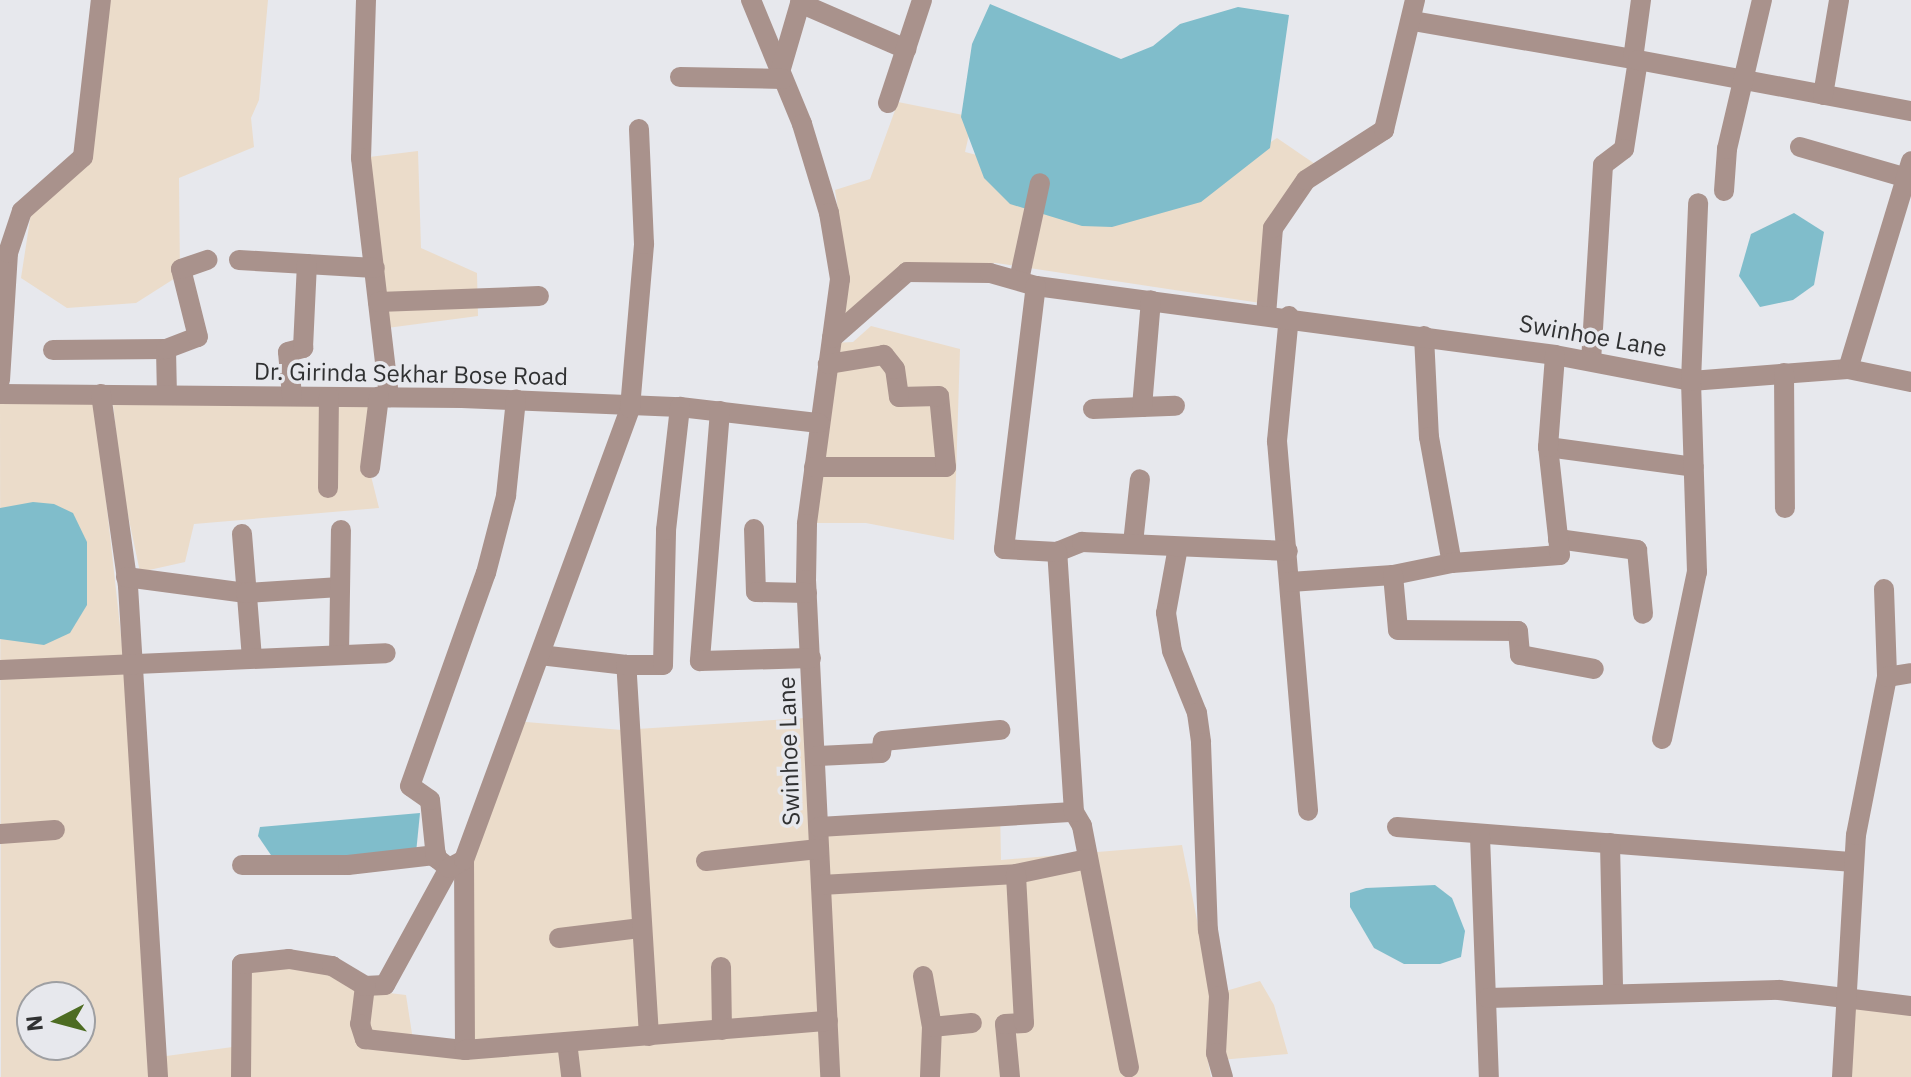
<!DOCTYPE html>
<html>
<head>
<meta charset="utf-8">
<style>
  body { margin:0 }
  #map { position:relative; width:1911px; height:1077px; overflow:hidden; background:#e7e8ed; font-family:"IBM Plex Sans",sans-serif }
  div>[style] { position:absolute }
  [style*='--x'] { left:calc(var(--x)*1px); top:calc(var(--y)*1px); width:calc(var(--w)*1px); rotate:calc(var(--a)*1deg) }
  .industrial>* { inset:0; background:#ebdcca }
  .water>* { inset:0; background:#80bdcb }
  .minor>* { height:20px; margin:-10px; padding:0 10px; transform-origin:10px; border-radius:10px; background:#a9928c }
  span { translate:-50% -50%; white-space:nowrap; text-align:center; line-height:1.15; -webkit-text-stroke:7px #e7e8ed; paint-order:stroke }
  .street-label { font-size:24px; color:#303132 }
  .north { position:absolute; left:16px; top:981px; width:80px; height:80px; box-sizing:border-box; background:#e7e8ed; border:2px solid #9e9fa2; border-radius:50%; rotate:264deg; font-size:22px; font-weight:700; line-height:32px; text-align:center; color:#303132 }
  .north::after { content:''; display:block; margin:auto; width:28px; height:36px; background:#4d6c22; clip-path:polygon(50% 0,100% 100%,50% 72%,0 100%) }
</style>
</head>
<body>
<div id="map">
  <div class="industrial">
    <i style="clip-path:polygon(109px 0,268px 0,259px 100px,251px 118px,254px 147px,179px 178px,180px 275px,136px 303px,67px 308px,21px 278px,31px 213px,89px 163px)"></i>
    <i style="clip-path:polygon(898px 102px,973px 117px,965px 152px,1020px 166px,1210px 181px,1277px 138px,1315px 164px,1274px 217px,1267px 304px,996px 263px,909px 264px,836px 321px,846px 265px,835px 190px,870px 179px)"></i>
    <i style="clip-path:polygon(418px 151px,421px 248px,477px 273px,478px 316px,387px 328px,361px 158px)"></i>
    <i style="clip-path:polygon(871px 326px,960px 349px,954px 540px,866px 523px,816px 523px,832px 343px,853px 342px)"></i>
    <i style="clip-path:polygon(evenodd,0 399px,95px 399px,128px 699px,156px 1077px,1px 1077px,0 399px,32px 997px,80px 997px,80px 1045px,32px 1045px,32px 997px)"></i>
    <i style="clip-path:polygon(113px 404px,382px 404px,369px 468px,379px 508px,194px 524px,185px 562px,140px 572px,122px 487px)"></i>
    <i style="clip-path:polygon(805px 718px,818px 1021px,466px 1048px,471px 840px,514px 721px,622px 730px)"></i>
    <i style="clip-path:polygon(1000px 809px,1001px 860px,1182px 845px,1212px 995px,1260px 981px,1274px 1005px,1288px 1054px,1208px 1061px,1211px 1077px,825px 1077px,813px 819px)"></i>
    <i style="clip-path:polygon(288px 964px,325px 971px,356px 989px,406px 995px,415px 1053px,820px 1028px,821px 1077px,161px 1077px,159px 1057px,240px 1046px,239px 967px)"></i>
    <i style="clip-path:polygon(1855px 997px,1911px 1006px,1911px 1077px,1849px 1077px)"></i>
  </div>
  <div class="water">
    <i style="clip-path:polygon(990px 4px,1121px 59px,1153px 46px,1180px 24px,1238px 7px,1289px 15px,1270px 148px,1201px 202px,1112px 227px,1082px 226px,1010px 204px,984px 178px,961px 117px,972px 44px)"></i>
    <i style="clip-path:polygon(1794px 213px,1824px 232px,1814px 285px,1793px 300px,1760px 307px,1739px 276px,1751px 234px)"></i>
    <i style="clip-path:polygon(33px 502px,54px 504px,73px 513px,87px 542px,87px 605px,70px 633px,44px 645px,0 639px,0 508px)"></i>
    <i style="clip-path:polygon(420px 813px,416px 853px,275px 861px,258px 836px,260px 827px)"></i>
    <i style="clip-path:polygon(1435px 885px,1452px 898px,1465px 931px,1461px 957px,1440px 964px,1404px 964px,1374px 948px,1350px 907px,1350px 893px,1366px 888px)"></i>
  </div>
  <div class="minor">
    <i style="--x:366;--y:0;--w:158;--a:91.8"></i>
    <i style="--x:361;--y:158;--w:241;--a:83.3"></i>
    <i style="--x:751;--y:0;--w:134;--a:67.6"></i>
    <i style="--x:802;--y:124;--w:93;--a:73.1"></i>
    <i style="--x:829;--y:213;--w:67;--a:80.5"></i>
    <i style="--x:840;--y:279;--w:247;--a:97.7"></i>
    <i style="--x:807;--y:524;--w:56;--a:91"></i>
    <i style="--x:806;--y:580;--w:498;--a:87.2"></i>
    <i style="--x:800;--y:3;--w:116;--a:23.5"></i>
    <i style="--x:1413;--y:21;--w:228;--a:9.8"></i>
    <i style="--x:1638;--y:60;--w:90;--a:98.9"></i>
    <i style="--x:1624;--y:149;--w:26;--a:143"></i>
    <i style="--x:1603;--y:165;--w:195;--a:93.5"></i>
    <i style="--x:1633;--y:59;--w:60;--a:-82.3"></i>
    <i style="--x:1638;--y:60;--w:278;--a:10.6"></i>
    <i style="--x:780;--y:72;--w:75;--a:-73.7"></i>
    <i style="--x:680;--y:77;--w:103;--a:1.1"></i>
    <i style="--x:1823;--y:95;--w:96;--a:-80.4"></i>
    <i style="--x:888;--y:103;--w:108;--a:-71.7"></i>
    <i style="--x:1800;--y:147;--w:111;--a:16.2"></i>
    <i style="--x:1724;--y:191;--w:42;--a:-85.9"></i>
    <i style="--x:1727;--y:149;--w:153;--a:-76.8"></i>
    <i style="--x:239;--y:260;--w:136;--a:3.4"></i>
    <i style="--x:1019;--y:280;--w:99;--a:-77.8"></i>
    <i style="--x:378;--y:302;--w:161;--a:-2.1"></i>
    <i style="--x:1266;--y:315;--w:87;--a:-85.4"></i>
    <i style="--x:1273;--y:228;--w:58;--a:-55.5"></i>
    <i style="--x:1306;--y:180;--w:93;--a:-32.7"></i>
    <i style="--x:1384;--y:130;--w:134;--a:-76.6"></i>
    <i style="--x:1289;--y:316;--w:126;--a:95.5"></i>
    <i style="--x:1277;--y:441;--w:371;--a:85.2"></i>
    <i style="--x:1424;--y:336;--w:101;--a:87.2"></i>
    <i style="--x:1429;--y:437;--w:128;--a:79.7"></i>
    <i style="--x:832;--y:338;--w:100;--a:-41.3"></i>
    <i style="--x:907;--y:272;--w:83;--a:0.7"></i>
    <i style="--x:990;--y:273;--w:48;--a:15.8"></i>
    <i style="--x:1036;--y:286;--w:524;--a:7.57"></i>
    <i style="--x:1555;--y:355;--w:138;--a:10.8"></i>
    <i style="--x:1691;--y:381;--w:157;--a:-4.4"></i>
    <i style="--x:1848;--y:369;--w:64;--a:11.7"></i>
    <i style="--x:166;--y:349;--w:46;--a:88.8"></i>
    <i style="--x:53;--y:350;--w:113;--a:-0.5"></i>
    <i style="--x:166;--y:349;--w:34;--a:-21"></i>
    <i style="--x:198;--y:337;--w:70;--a:-104"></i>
    <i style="--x:181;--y:269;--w:28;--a:-19"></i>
    <i style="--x:1848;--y:369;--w:217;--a:-73.1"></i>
    <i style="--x:1784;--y:373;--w:135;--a:89.6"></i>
    <i style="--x:0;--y:380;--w:127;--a:-86.4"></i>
    <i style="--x:8;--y:253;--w:44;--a:-71.6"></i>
    <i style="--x:22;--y:211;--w:81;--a:-41.5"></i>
    <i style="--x:83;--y:157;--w:158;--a:-83.5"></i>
    <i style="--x:0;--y:394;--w:462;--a:0.5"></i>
    <i style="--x:462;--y:398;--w:218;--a:2.4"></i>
    <i style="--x:680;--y:407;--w:140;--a:6.6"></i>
    <i style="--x:101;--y:394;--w:194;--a:82"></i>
    <i style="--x:128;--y:586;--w:492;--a:86.5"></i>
    <i style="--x:292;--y:396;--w:44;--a:-95.2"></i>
    <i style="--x:288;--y:352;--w:16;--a:-15"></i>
    <i style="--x:303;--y:348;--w:84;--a:-87.3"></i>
    <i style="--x:1142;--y:407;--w:33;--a:-2"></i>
    <i style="--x:1093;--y:409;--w:49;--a:-2.3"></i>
    <i style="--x:1142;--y:407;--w:107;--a:-85.2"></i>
    <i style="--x:720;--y:411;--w:251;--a:94.6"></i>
    <i style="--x:700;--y:661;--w:111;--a:-1.5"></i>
    <i style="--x:1548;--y:447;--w:147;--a:7.8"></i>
    <i style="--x:814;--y:467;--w:132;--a:0"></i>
    <i style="--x:946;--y:467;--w:71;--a:-95.6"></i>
    <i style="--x:939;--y:396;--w:40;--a:178.6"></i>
    <i style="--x:899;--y:397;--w:28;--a:-98"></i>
    <i style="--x:895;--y:369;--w:18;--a:-128"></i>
    <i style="--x:884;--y:355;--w:57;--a:170.9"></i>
    <i style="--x:370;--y:468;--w:72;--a:-82.8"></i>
    <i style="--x:328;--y:488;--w:91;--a:-89.4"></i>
    <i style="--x:754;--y:529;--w:63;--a:88.2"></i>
    <i style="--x:756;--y:592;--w:51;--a:1.1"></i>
    <i style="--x:242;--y:534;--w:124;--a:85.4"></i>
    <i style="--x:1558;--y:539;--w:80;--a:7.9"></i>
    <i style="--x:1637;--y:550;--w:64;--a:84.6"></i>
    <i style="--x:1133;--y:543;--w:64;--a:-83.8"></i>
    <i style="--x:1178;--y:547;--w:67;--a:100.3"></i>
    <i style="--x:1166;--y:613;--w:38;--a:81"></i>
    <i style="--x:1172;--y:651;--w:67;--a:68"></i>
    <i style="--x:1197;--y:713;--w:30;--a:82"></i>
    <i style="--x:1201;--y:743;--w:187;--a:87.9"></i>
    <i style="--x:1208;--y:930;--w:67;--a:80.5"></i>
    <i style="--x:1219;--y:996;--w:57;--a:93"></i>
    <i style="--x:1216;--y:1053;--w:25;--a:74"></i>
    <i style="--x:1057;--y:552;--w:27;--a:-22"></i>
    <i style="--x:1082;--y:542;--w:206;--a:2.5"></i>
    <i style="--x:1393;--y:575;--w:60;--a:-11.5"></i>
    <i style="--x:1452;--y:563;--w:108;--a:-4.2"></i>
    <i style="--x:1560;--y:555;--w:109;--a:-96.3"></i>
    <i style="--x:1548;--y:447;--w:92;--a:-85.6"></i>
    <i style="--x:126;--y:577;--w:121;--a:7.6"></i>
    <i style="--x:246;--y:593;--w:94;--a:-3.7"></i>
    <i style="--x:1290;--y:582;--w:103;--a:-3.9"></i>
    <i style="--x:1393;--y:575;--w:55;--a:84.8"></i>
    <i style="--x:1398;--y:630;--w:120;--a:0.5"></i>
    <i style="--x:1518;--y:631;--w:24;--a:85"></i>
    <i style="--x:1520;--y:655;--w:75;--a:10.7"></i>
    <i style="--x:1884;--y:589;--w:88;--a:88"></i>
    <i style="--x:339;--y:655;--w:125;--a:-89.1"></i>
    <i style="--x:540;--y:655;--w:87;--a:6.6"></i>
    <i style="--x:0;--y:670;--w:386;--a:-2.5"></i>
    <i style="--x:1662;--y:739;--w:171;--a:-78.2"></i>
    <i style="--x:1697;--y:572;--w:191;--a:-91.8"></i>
    <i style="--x:1691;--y:381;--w:178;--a:-87.7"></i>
    <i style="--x:818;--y:756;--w:63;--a:-2.7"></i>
    <i style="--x:881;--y:753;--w:12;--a:-81"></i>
    <i style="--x:883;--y:741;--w:118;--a:-5.4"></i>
    <i style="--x:1074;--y:812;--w:16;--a:60"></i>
    <i style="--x:1082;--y:826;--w:246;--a:79"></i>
    <i style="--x:819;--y:827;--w:255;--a:-3.4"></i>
    <i style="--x:1074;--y:812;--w:261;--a:-93.7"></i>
    <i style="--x:1057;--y:552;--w:53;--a:-176.8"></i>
    <i style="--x:1004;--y:549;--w:265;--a:-83.1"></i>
    <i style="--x:1397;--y:827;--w:458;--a:4.4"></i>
    <i style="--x:0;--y:834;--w:55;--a:-4.2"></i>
    <i style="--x:1480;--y:836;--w:241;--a:87.9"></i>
    <i style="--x:1610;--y:843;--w:148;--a:88.8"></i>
    <i style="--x:706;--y:861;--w:113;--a:-6.1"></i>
    <i style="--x:242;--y:865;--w:106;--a:0"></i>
    <i style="--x:348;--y:865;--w:89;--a:-6.5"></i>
    <i style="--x:449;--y:868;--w:16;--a:-142"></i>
    <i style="--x:436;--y:858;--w:58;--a:-95.9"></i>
    <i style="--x:430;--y:800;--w:24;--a:-145"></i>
    <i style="--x:410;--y:786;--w:226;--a:-70.4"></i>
    <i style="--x:486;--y:573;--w:80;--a:-75.4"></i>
    <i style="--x:506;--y:496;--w:97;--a:-84.1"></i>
    <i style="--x:821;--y:885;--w:195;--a:-3.2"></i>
    <i style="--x:1016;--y:874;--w:73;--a:-11.9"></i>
    <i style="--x:559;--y:938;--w:83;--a:-7"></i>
    <i style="--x:721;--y:967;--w:63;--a:89.1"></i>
    <i style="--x:923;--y:976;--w:52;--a:80"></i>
    <i style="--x:932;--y:1027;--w:50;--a:92.3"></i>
    <i style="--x:365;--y:986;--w:38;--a:97"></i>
    <i style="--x:360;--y:1024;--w:16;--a:72"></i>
    <i style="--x:365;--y:1039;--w:101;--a:6.3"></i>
    <i style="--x:465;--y:1050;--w:190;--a:-90.3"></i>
    <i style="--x:1488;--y:998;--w:291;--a:-1.6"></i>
    <i style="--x:1779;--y:990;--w:133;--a:6.9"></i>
    <i style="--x:932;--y:1027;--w:40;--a:-5.7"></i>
    <i style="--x:649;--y:1036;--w:372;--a:-93.5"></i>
    <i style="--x:626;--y:665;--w:37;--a:0"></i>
    <i style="--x:663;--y:665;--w:135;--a:-88.7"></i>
    <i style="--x:666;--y:530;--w:124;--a:-83.5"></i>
    <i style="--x:567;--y:1042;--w:35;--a:83"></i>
    <i style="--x:465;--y:1050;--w:364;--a:-4.6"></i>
    <i style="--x:241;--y:1077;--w:113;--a:-89.5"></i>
    <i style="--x:242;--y:964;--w:47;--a:-6.1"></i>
    <i style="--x:289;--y:959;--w:44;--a:9.2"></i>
    <i style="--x:332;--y:966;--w:39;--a:31"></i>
    <i style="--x:365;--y:986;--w:20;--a:-3"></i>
    <i style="--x:385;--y:985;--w:133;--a:-61.3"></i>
    <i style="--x:449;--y:868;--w:17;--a:-28"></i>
    <i style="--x:464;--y:860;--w:482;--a:-69.8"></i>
    <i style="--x:630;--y:408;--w:165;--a:-85.1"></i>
    <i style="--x:644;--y:244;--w:115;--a:-92.5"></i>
    <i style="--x:1010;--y:1077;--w:53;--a:-95.4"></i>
    <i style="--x:1005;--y:1024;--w:19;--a:-3"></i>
    <i style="--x:1024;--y:1023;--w:149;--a:-93.1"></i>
    <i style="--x:1842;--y:1077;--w:242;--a:-86.7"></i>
    <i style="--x:1856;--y:835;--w:161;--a:-78.9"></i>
    <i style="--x:1887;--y:677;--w:24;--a:-9"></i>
  </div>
  <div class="street-label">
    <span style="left:1593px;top:336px;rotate:10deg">Swinhoe Lane</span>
    <span style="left:411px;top:374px;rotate:1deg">Dr. Girinda Sekhar Bose Road</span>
    <span style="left:789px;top:751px;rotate:-92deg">Swinhoe Lane</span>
  </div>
  <div class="north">N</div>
</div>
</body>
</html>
